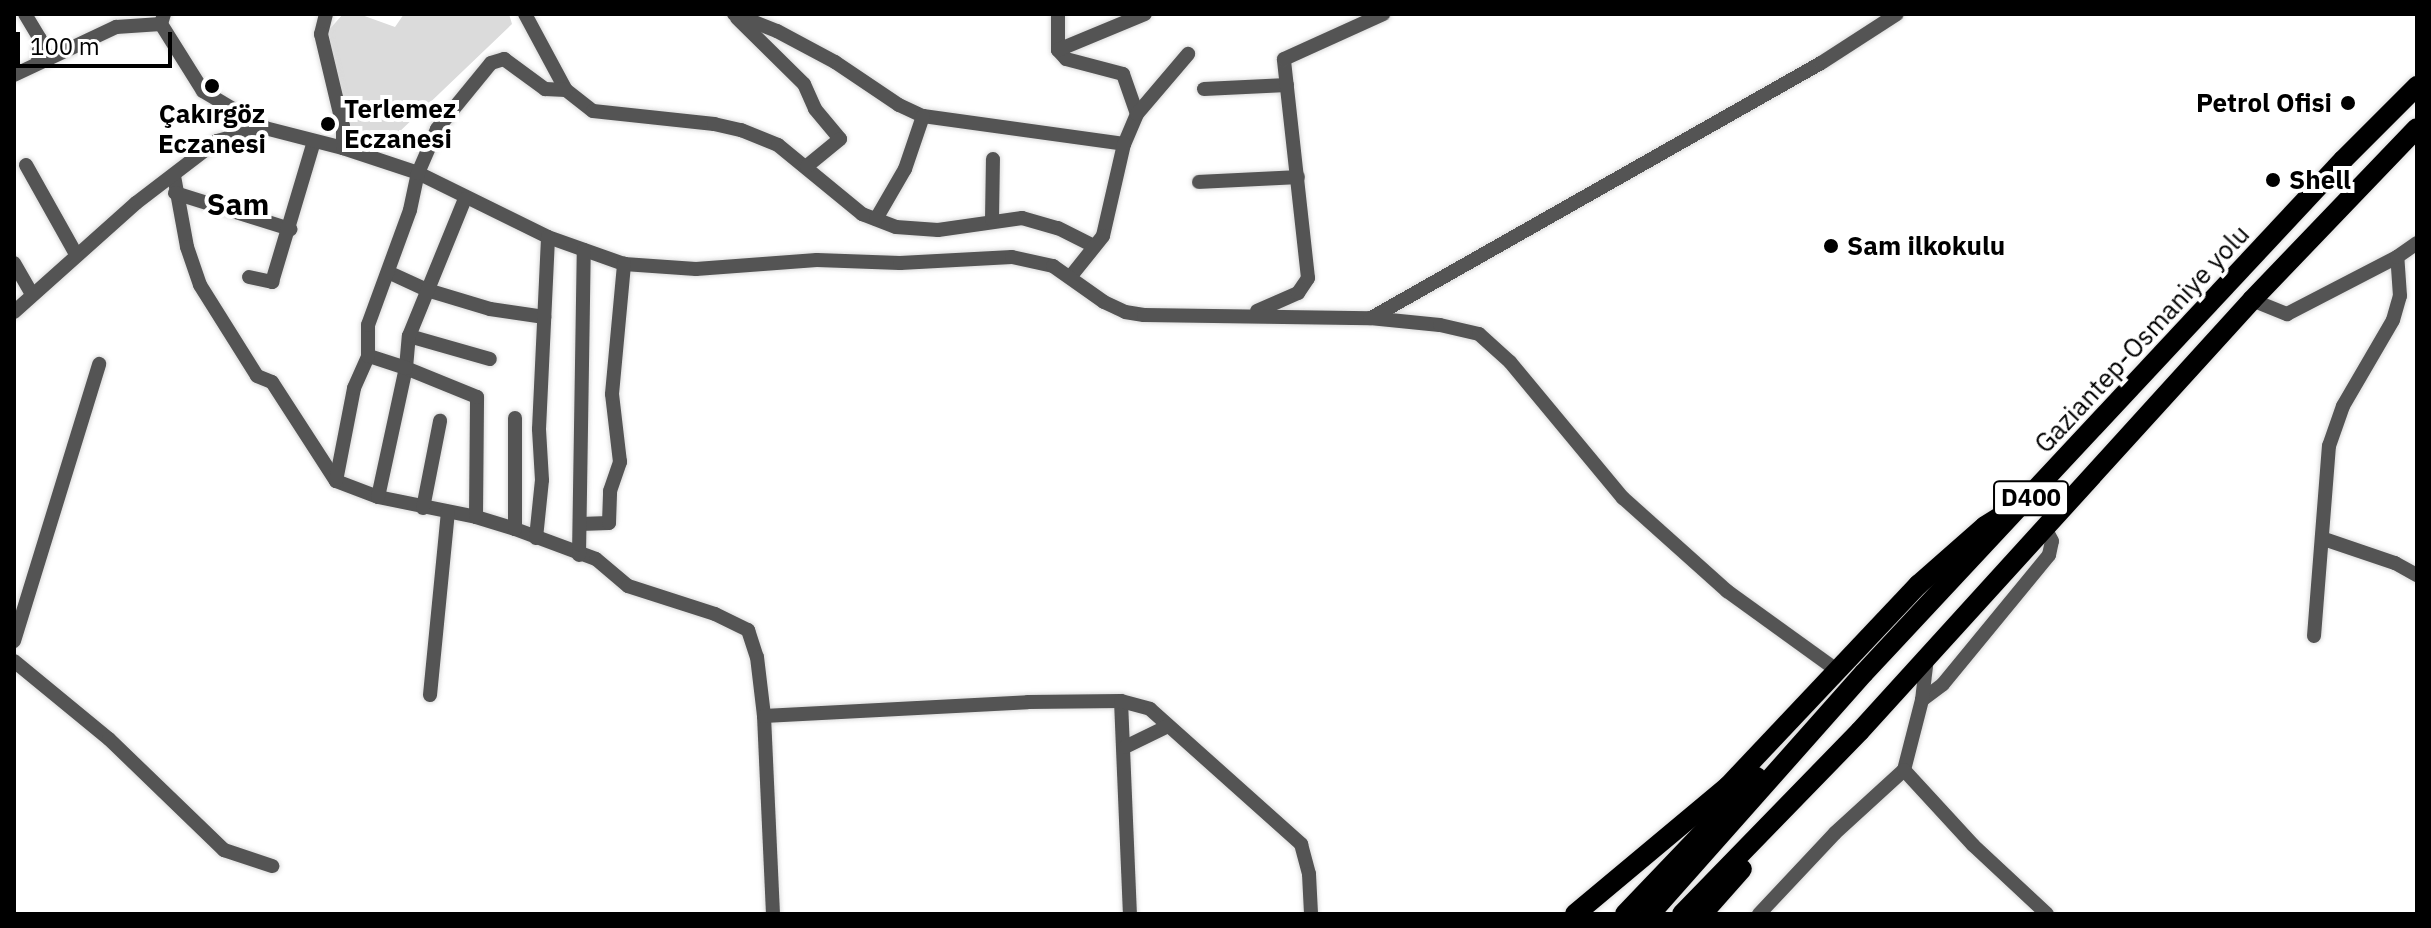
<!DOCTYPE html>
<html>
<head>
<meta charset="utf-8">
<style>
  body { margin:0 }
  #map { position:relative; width:2431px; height:928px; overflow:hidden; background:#fff; font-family:"IBM Plex Sans",sans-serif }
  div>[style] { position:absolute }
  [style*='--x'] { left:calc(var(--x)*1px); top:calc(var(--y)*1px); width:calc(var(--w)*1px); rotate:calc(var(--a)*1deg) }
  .green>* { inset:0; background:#dbdbdb }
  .roads { filter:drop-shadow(0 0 2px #dbdbdb) drop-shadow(0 0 2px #dbdbdb) }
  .minor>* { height:14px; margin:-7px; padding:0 7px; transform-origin:7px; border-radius:7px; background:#545454 }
  .highway>* { height:20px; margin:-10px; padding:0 10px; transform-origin:10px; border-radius:10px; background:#000 }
  .dots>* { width:22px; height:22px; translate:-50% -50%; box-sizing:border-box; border:4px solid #fff; border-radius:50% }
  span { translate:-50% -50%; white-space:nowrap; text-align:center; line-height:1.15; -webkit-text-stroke:8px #fff; paint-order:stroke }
  .shield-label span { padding:2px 6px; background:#fff; border:2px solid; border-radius:6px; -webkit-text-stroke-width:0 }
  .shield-label { font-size:24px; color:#000; font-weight:700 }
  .poi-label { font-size:26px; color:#000; font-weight:700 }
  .right { translate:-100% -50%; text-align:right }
  .left { translate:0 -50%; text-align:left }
  .street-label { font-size:26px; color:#000 }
  .quarter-label { font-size:30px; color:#000; font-weight:700 }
  .frame { position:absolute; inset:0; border:16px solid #000; pointer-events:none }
  .scale { position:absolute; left:16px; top:32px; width:156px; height:36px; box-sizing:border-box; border:4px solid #000; border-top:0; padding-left:10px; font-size:24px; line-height:28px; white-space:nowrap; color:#000; -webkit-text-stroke:6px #fff; paint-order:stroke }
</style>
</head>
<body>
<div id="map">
  <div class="green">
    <i style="clip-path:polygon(343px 14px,359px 14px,395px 27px,404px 14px,509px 14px,512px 24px,396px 135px,349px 132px,328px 31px)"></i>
  </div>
  <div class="roads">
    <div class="minor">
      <i style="--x:25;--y:14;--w:29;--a:59"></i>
      <i style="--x:40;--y:39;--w:22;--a:95"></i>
      <i style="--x:164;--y:14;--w:10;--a:107"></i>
      <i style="--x:161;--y:24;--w:79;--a:57.9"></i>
      <i style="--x:203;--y:91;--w:72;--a:30.8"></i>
      <i style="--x:326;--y:14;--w:21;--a:104"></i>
      <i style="--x:321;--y:34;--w:95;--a:76.6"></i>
      <i style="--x:343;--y:126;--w:22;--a:90"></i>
      <i style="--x:525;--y:14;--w:86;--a:61.7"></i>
      <i style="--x:566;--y:90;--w:34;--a:38"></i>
      <i style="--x:593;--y:111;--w:122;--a:6.1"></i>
      <i style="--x:714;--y:124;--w:28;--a:13"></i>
      <i style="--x:741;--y:130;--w:40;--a:22"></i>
      <i style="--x:778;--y:145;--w:109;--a:39.4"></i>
      <i style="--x:862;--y:214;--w:36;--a:21"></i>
      <i style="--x:896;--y:227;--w:42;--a:4.1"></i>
      <i style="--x:938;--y:230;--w:85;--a:-8.1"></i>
      <i style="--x:1022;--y:218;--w:37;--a:16"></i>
      <i style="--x:1058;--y:228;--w:40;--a:26.6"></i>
      <i style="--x:734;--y:14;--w:46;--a:21.6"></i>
      <i style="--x:777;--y:31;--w:66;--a:28.1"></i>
      <i style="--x:835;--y:62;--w:77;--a:33.9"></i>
      <i style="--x:899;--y:105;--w:26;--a:25"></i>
      <i style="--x:923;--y:116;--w:203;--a:7.9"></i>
      <i style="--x:1058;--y:14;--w:36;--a:90"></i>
      <i style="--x:1058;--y:50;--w:12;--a:48"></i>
      <i style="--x:1066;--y:59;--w:59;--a:14.7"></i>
      <i style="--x:1123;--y:74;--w:42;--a:70.7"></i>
      <i style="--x:1137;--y:114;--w:33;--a:113"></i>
      <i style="--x:1124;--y:144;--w:94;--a:102.9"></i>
      <i style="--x:1103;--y:236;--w:51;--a:128.7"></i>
      <i style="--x:737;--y:18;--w:94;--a:44.6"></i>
      <i style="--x:804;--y:84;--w:27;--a:66"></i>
      <i style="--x:815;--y:109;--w:39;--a:50"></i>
      <i style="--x:840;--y:139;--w:43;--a:140.7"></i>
      <i style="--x:1058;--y:50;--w:94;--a:-22.5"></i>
      <i style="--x:14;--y:75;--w:113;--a:-25.2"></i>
      <i style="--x:116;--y:27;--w:45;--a:-3.8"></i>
      <i style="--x:1204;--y:89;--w:83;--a:-2.8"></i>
      <i style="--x:1137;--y:114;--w:79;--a:-49.6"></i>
      <i style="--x:26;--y:165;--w:102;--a:60.7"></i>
      <i style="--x:174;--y:176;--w:72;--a:79.6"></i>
      <i style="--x:187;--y:247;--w:40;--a:71.1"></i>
      <i style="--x:200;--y:285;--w:107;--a:57.9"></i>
      <i style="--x:257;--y:376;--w:16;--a:22"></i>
      <i style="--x:272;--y:382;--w:118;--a:57.1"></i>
      <i style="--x:336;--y:481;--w:45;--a:20.9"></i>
      <i style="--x:378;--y:497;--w:100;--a:11.5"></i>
      <i style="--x:476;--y:517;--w:41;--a:17.1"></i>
      <i style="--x:515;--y:529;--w:86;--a:20.3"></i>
      <i style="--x:596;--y:559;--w:42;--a:40.2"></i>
      <i style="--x:628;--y:586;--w:91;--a:17.8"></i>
      <i style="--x:715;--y:614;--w:37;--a:26"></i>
      <i style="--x:748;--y:630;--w:28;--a:72"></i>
      <i style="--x:757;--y:657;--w:59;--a:83.2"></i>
      <i style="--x:764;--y:716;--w:198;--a:87.4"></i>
      <i style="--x:1199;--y:182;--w:99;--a:-2.9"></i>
      <i style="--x:175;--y:193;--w:121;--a:17.4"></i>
      <i style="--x:876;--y:219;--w:58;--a:-59.9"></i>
      <i style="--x:905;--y:169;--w:56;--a:-71.2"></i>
      <i style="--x:992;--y:220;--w:61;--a:-89.1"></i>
      <i style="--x:14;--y:263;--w:34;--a:60"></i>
      <i style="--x:390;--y:273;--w:41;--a:24.7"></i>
      <i style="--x:427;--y:290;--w:66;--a:16.8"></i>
      <i style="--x:490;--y:309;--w:55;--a:8.4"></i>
      <i style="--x:249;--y:277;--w:24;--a:12"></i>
      <i style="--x:272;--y:282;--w:147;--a:-73.4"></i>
      <i style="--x:2252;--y:300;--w:38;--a:22"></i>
      <i style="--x:2287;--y:314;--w:124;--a:-27.4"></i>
      <i style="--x:1257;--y:311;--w:45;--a:-23.7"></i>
      <i style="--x:1298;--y:293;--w:18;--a:-56"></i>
      <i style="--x:1308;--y:278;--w:220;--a:-96.3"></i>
      <i style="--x:1284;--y:59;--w:109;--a:-24.4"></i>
      <i style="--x:14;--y:312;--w:164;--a:-41.8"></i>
      <i style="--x:136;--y:203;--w:102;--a:-37.4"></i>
      <i style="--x:217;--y:141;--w:50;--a:-15.2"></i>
      <i style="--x:265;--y:128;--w:81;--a:14.4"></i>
      <i style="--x:343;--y:148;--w:79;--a:18.4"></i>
      <i style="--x:418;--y:173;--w:145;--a:26.2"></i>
      <i style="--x:548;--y:237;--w:81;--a:19.6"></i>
      <i style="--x:624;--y:264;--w:72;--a:4"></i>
      <i style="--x:696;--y:269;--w:121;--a:-4.3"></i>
      <i style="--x:817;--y:260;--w:83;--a:2.1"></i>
      <i style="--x:900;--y:263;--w:112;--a:-3.1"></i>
      <i style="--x:1012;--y:257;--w:42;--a:12.4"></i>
      <i style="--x:1053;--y:266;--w:62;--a:35.2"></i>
      <i style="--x:1104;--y:302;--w:23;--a:25"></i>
      <i style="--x:1125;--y:312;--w:19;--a:9"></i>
      <i style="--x:1144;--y:315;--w:226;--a:0.8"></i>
      <i style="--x:1370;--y:318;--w:70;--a:5.7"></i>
      <i style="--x:1440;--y:325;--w:40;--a:13"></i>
      <i style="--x:1479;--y:334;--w:42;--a:42.1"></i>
      <i style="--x:1510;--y:362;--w:177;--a:50.3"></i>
      <i style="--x:1623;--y:498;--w:140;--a:41.8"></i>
      <i style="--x:1727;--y:591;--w:137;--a:35.8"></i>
      <i style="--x:1371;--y:318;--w:517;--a:-29.54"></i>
      <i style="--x:1821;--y:63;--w:90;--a:-32.8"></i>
      <i style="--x:409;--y:336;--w:84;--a:15.9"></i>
      <i style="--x:515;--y:418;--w:111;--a:90"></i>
      <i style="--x:336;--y:481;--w:95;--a:-79"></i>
      <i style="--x:354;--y:388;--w:35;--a:-66"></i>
      <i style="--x:378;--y:497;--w:132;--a:-77.8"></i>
      <i style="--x:406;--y:368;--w:32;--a:-85"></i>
      <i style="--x:409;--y:336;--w:148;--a:-67.8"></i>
      <i style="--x:423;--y:508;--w:89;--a:-78.9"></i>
      <i style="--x:476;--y:517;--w:120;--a:-89.5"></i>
      <i style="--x:477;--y:397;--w:77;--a:-157.8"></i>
      <i style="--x:406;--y:368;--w:40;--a:-162"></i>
      <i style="--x:368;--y:356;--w:31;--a:-90"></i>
      <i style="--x:368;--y:325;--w:122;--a:-69.9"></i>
      <i style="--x:410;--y:210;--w:38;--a:-78"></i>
      <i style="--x:418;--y:173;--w:48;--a:-66.6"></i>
      <i style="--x:437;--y:129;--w:85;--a:-50.7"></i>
      <i style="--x:491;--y:63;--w:14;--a:-17"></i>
      <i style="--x:504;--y:59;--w:51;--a:36.2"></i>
      <i style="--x:545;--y:89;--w:21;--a:3"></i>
      <i style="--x:580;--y:524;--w:29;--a:-2"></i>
      <i style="--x:609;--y:523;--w:32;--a:-88"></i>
      <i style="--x:610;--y:491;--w:31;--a:-71"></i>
      <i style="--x:620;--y:462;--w:68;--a:-96.7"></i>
      <i style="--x:612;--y:394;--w:131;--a:-84.7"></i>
      <i style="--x:536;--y:538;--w:58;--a:-84.1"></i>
      <i style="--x:542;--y:480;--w:51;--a:-93.4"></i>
      <i style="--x:539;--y:429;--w:192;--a:-87.3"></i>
      <i style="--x:2324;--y:539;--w:75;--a:18.7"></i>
      <i style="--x:2395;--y:563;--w:25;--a:29"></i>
      <i style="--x:579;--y:555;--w:305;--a:-89.1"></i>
      <i style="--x:2314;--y:636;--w:191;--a:-85.5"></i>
      <i style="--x:2329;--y:446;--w:42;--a:-70.7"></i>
      <i style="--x:2343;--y:406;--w:99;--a:-59.8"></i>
      <i style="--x:2393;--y:320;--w:25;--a:-74"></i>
      <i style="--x:2400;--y:296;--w:39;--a:-94"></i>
      <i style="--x:2397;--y:257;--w:24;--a:-35"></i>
      <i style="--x:14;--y:641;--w:290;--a:-72.9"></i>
      <i style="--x:14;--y:661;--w:123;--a:39.4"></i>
      <i style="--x:109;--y:739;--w:160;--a:44"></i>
      <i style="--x:224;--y:850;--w:51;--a:18.4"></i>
      <i style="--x:430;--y:695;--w:184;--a:-84.4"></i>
      <i style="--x:1922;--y:700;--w:26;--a:-37"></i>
      <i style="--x:1943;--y:684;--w:167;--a:-50.6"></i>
      <i style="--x:2049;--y:555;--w:14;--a:-78"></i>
      <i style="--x:2052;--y:541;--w:15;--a:-118"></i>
      <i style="--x:1121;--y:701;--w:213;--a:87.6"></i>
      <i style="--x:764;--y:716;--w:264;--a:-3"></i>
      <i style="--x:1028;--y:702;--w:93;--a:-0.6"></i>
      <i style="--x:1121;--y:701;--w:30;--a:15"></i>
      <i style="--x:1150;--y:709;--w:203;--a:41.8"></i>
      <i style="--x:1301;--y:844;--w:31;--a:75"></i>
      <i style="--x:1309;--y:874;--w:40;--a:87.1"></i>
      <i style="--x:1125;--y:747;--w:48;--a:-26"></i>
      <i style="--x:1904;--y:770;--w:72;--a:-75.6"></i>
      <i style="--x:1922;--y:700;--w:42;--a:-83.2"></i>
      <i style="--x:1759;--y:914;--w:111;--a:-46.8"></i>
      <i style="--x:1835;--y:833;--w:93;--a:-42.4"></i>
      <i style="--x:1904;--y:770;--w:102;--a:47.4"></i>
      <i style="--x:1973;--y:845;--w:101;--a:43"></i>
    </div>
    <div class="highway">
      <i style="--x:1575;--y:914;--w:199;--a:-39.9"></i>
      <i style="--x:1728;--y:786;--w:277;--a:-46.6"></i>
      <i style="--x:1918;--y:585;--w:89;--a:-41.4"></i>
      <i style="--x:1985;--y:526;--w:28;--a:-32"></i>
      <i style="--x:1625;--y:914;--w:190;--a:-46.3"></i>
      <i style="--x:1650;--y:914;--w:322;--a:-48.4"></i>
      <i style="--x:1864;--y:673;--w:702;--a:-46.96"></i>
      <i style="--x:2343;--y:160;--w:105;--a:-45"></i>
      <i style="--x:1682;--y:914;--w:255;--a:-45.8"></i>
      <i style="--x:1860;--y:731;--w:583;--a:-47.71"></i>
      <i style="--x:2252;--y:300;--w:238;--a:-46.2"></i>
      <i style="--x:1702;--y:914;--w:60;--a:-48.4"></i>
    </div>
  </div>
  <div class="dots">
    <i style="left:212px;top:86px;background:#000"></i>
    <i style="left:2348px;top:103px;background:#000"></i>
    <i style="left:328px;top:124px;background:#000"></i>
    <i style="left:2273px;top:180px;background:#000"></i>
    <i style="left:1831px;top:246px;background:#000"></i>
  </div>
  <div class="shield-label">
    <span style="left:2031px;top:498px">D400</span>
  </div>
  <div class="poi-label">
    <span class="right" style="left:2332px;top:103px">Petrol Ofisi</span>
    <span class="left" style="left:344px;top:124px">Terlemez<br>Eczanesi</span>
    <span style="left:212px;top:129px">Çakırgöz<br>Eczanesi</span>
    <span class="left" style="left:2289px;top:180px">Shell</span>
    <span class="left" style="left:1847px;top:246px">Sam ilkokulu</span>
  </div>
  <div class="street-label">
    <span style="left:2142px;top:339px;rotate:-47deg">Gaziantep-Osmaniye yolu</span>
  </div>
  <div class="quarter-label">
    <span style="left:238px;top:204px">Sam</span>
  </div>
  <div class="frame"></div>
  <div class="scale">100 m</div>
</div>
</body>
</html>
